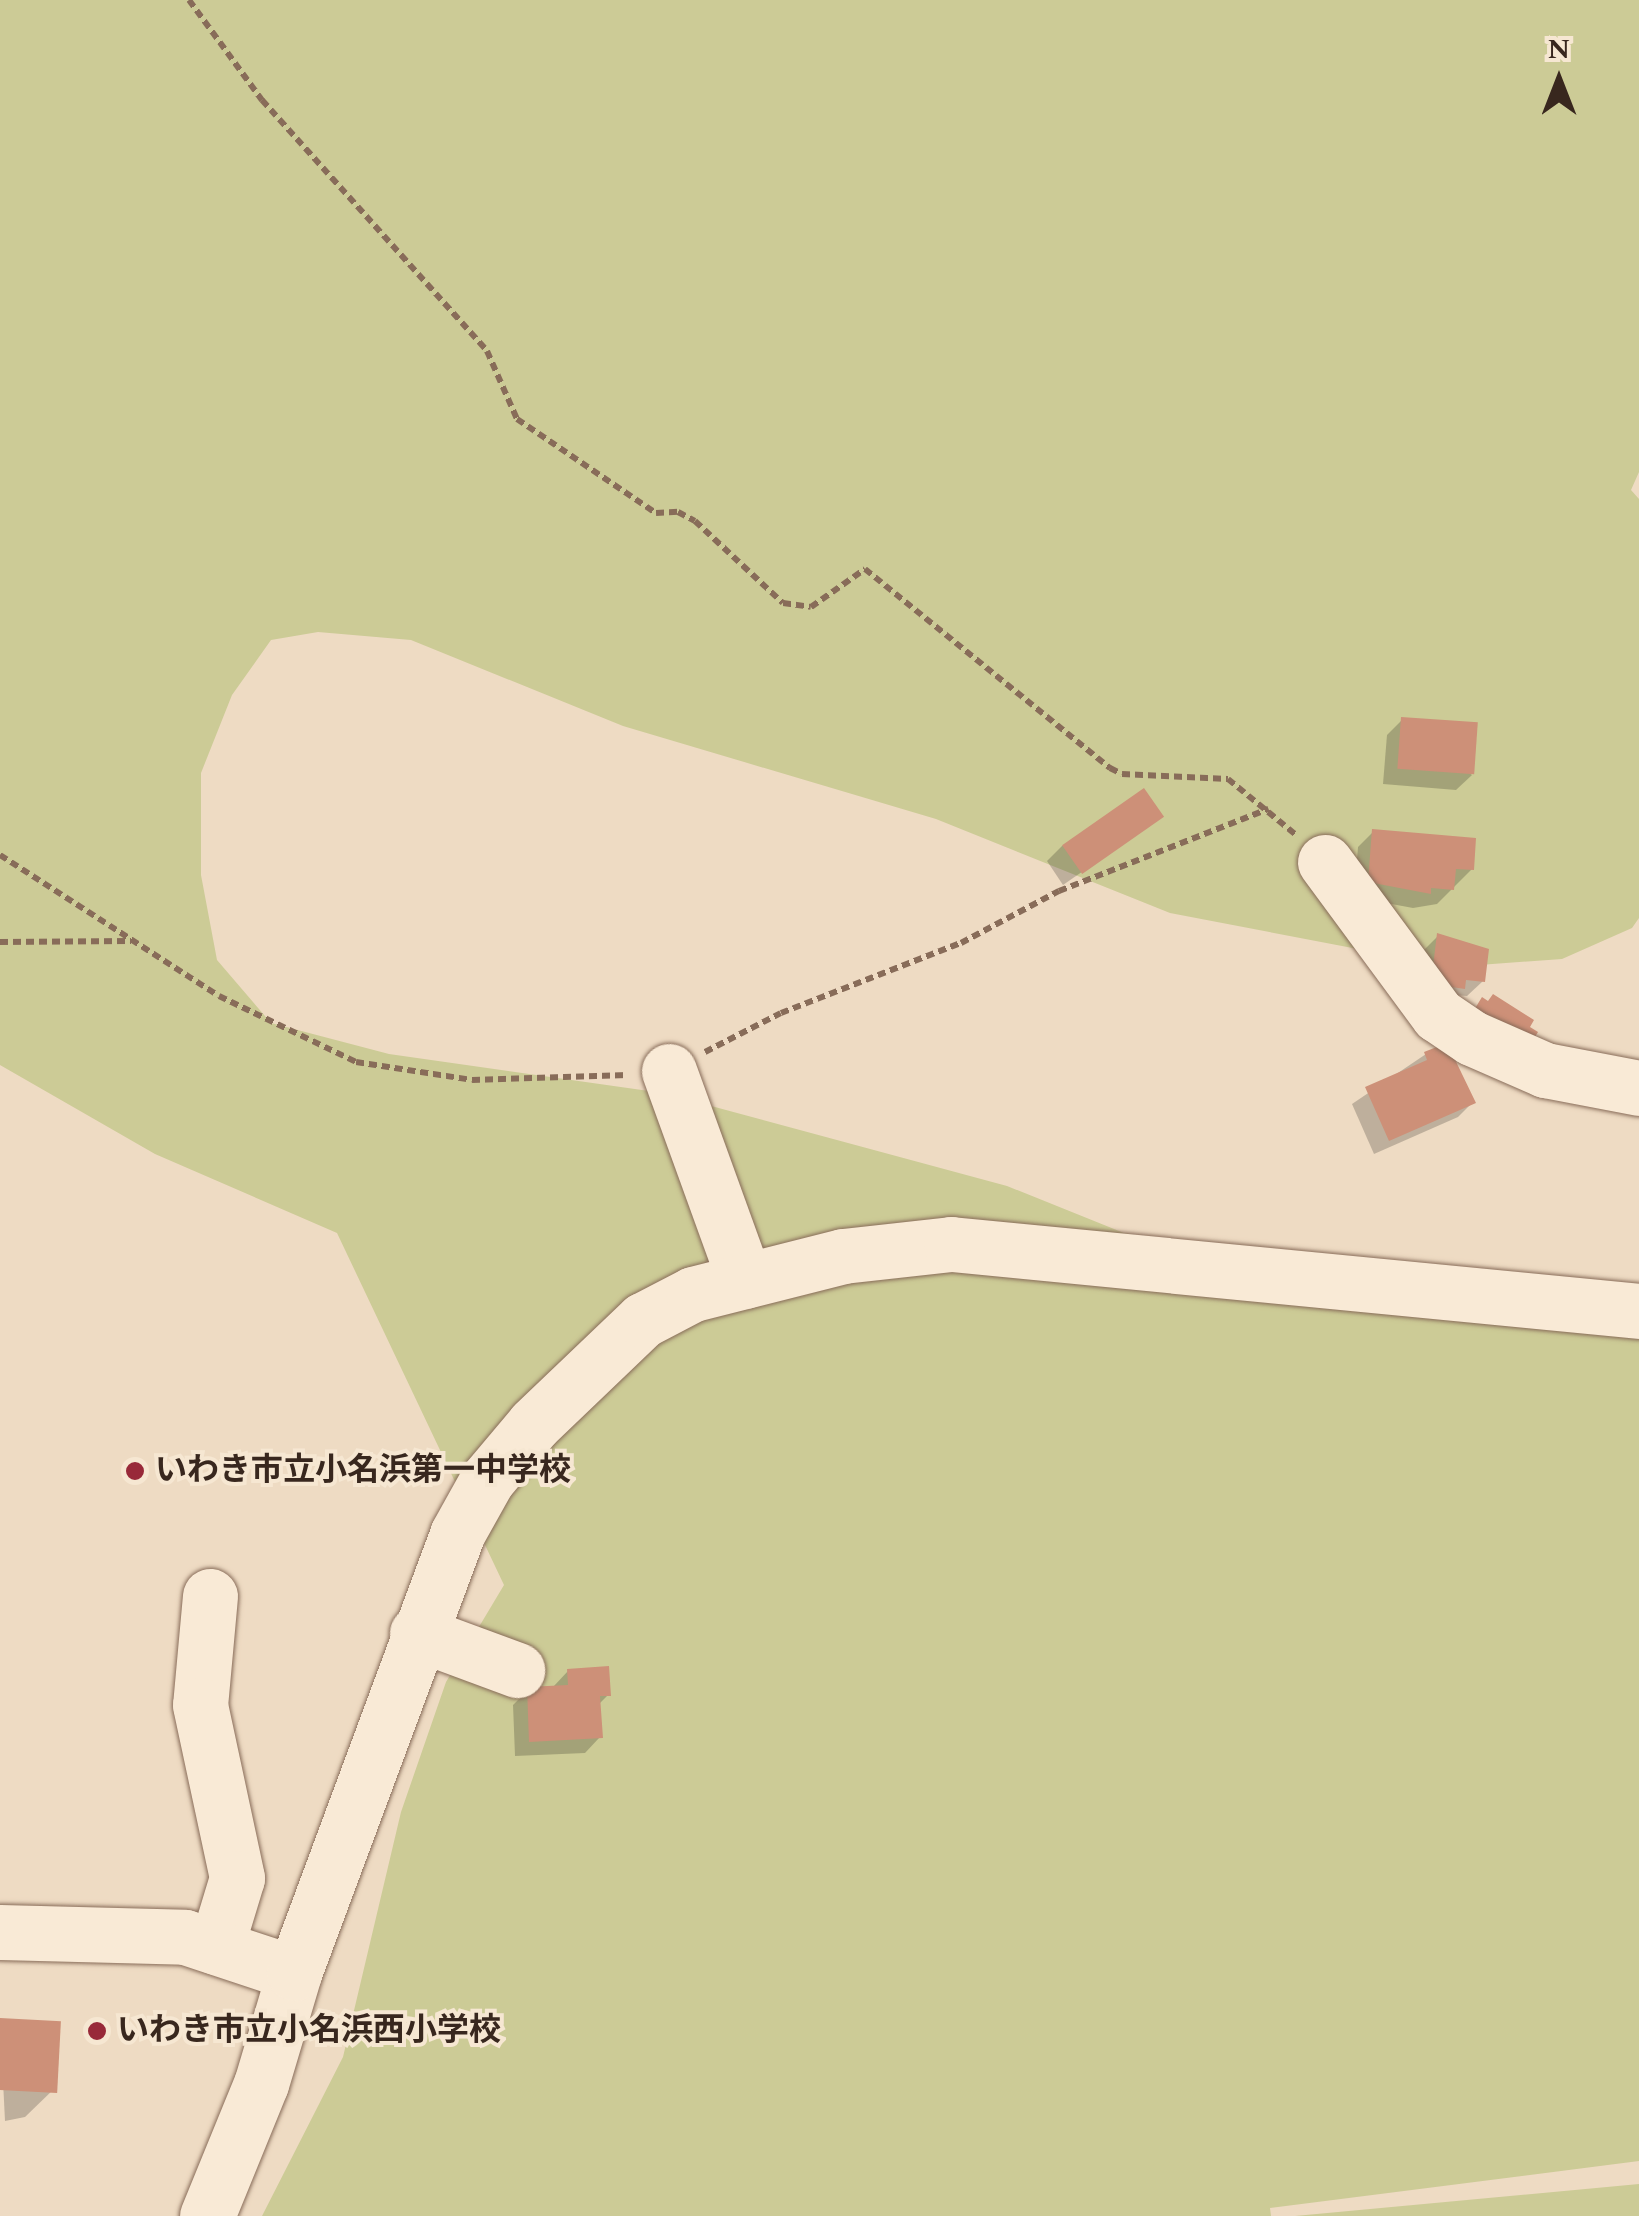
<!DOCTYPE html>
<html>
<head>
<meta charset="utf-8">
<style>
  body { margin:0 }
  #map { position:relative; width:1639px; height:2216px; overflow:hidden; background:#eedbc3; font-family:Spectral,"Noto Sans JP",serif }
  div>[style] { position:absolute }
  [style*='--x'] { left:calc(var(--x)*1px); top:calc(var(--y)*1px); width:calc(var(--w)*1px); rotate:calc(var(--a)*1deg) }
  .green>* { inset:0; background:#cccb96 }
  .shadow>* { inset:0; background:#0003 }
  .building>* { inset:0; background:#cd9078; transform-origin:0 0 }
  .path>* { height:6px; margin-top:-3px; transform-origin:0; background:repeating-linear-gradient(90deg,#886c59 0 8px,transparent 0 13px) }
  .roads { filter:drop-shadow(0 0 2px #886c59) drop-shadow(0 0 2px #886c59) }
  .minor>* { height:55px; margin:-27.5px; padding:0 27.5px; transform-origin:27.5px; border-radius:27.5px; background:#f9ead6 }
  .dots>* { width:28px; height:28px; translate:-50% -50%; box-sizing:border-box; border:5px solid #f6e7d2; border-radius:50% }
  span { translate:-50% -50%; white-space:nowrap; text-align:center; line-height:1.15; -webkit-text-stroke:8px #f6e7d2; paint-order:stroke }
  .poi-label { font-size:32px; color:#38271e; font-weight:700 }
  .left { translate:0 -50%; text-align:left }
  .north { position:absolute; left:1509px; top:30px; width:100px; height:100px; -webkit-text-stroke:8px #f6e7d2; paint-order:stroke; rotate:0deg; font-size:28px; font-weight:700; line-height:40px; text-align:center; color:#38271e }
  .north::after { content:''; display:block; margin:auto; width:35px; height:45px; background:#38271e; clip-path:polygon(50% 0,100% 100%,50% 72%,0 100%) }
</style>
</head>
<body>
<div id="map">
  <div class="green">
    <i style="clip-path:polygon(0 0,1639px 0,1639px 472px,1631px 490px,1639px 499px,1639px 918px,1632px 928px,1562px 959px,1452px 967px,1170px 913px,936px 819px,623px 726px,411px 640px,318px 632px,271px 640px,232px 695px,201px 773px,201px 875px,217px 960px,271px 1023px,389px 1054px,663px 1093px,1007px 1186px,1124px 1233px,1639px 1332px,1639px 2161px,1270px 2208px,1271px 2216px,262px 2216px,343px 2057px,401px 1812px,446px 1682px,504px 1585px,337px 1233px,155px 1154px,0 1065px)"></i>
    <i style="clip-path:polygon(1639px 2184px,1639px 2216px,1295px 2216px)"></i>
  </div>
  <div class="shadow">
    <i style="clip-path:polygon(1402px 720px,1472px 775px,1456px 790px,1383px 784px,1387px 735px)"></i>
    <i style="clip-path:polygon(1161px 817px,1063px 885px,1047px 861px,1062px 846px)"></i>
    <i style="clip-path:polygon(1373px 832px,1472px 869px,1437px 904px,1413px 908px,1354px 897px,1358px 847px)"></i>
    <i style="clip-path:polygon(1438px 936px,1483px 981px,1467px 996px,1455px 995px,1423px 951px)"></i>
    <i style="clip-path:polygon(1426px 1054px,1473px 1102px,1458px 1117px,1374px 1154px,1352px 1104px)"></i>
    <i style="clip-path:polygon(568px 1671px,608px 1695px,598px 1705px,600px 1737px,585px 1753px,515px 1756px,513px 1705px,528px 1690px,553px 1687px)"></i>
    <i style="clip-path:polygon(0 2021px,56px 2087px,25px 2117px,5px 2121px)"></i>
  </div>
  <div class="building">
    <i style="left:1401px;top:717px;width:77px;height:52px;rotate:4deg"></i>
    <i style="left:1144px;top:788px;width:35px;height:100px;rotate:55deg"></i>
    <i style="clip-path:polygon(1372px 829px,1476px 838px,1474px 870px,1456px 869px,1454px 890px,1431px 888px,1431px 894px,1368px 882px)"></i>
    <i style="clip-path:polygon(1437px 933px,1489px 949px,1485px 982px,1466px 980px,1465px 989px,1431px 984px)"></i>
    <i style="clip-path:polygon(1493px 994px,1534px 1020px,1530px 1027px,1538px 1032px,1527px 1050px,1471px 1015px,1482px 997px,1488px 1001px)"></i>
    <i style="clip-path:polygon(1447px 1043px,1476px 1103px,1389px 1141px,1365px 1087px,1427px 1060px,1424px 1052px)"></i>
    <i style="clip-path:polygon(609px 1666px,611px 1696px,600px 1696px,603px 1738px,529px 1742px,527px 1687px,568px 1685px,567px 1669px)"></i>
    <i style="left:0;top:2018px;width:61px;height:72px;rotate:3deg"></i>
  </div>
  <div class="path">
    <i style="--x:189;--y:0;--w:124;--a:53.9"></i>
    <i style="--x:262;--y:100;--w:337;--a:48.1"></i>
    <i style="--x:487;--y:351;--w:74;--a:66.2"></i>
    <i style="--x:517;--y:419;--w:168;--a:34.1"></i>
    <i style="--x:656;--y:513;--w:22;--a:-3"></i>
    <i style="--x:678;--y:512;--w:19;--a:28"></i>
    <i style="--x:695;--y:521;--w:120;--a:43"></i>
    <i style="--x:783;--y:603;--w:28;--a:8"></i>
    <i style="--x:811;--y:607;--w:66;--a:-35.1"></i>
    <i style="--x:865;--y:569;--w:316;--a:39.1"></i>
    <i style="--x:1110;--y:768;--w:13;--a:27"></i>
    <i style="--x:1122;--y:774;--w:106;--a:2.7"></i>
    <i style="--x:1228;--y:779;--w:87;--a:39.4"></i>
    <i style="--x:0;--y:855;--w:260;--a:32.8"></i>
    <i style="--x:219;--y:996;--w:152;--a:25.7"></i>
    <i style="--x:356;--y:1062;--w:117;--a:8.8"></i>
    <i style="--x:472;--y:1080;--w:156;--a:-1.8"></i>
    <i style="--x:0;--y:942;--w:131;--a:-0.4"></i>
    <i style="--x:705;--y:1052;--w:85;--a:-27.2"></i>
    <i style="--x:781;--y:1013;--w:193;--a:-21.3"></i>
    <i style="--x:961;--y:943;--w:111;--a:-28"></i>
    <i style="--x:1059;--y:891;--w:225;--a:-21.4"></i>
  </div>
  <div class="roads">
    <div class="minor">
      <i style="--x:1325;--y:862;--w:190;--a:53.6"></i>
      <i style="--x:1438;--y:1015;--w:41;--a:34.1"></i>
      <i style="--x:1472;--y:1038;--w:80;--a:23.7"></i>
      <i style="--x:1545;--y:1070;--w:96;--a:10.8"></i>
      <i style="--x:669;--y:1071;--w:223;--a:70.1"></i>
      <i style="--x:210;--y:1596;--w:109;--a:95.2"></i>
      <i style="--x:200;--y:1705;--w:177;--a:77.9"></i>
      <i style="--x:237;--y:1878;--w:72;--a:106.9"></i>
      <i style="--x:417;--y:1633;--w:107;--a:20.3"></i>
      <i style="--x:0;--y:1932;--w:185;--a:1.5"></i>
      <i style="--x:185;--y:1937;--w:115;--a:18.3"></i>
      <i style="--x:207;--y:2216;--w:143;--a:-67.8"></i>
      <i style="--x:261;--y:2084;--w:116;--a:-73.4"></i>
      <i style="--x:294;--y:1973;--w:468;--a:-69.6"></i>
      <i style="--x:457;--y:1534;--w:62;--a:-60.9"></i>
      <i style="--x:487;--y:1480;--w:73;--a:-50"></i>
      <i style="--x:534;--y:1424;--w:151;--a:-43.7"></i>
      <i style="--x:643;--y:1320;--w:56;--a:-27.5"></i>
      <i style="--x:693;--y:1294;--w:155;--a:-14.2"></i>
      <i style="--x:843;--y:1256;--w:109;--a:-6.3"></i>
      <i style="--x:951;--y:1244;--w:691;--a:5.56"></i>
    </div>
  </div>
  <div class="dots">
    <i style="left:135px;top:1471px;background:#982939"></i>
    <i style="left:97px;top:2031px;background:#982939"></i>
  </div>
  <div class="poi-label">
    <span class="left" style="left:155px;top:1471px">いわき市立小名浜第一中学校</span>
    <span class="left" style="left:117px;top:2031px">いわき市立小名浜西小学校</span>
  </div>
  <div class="north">N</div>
</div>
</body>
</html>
